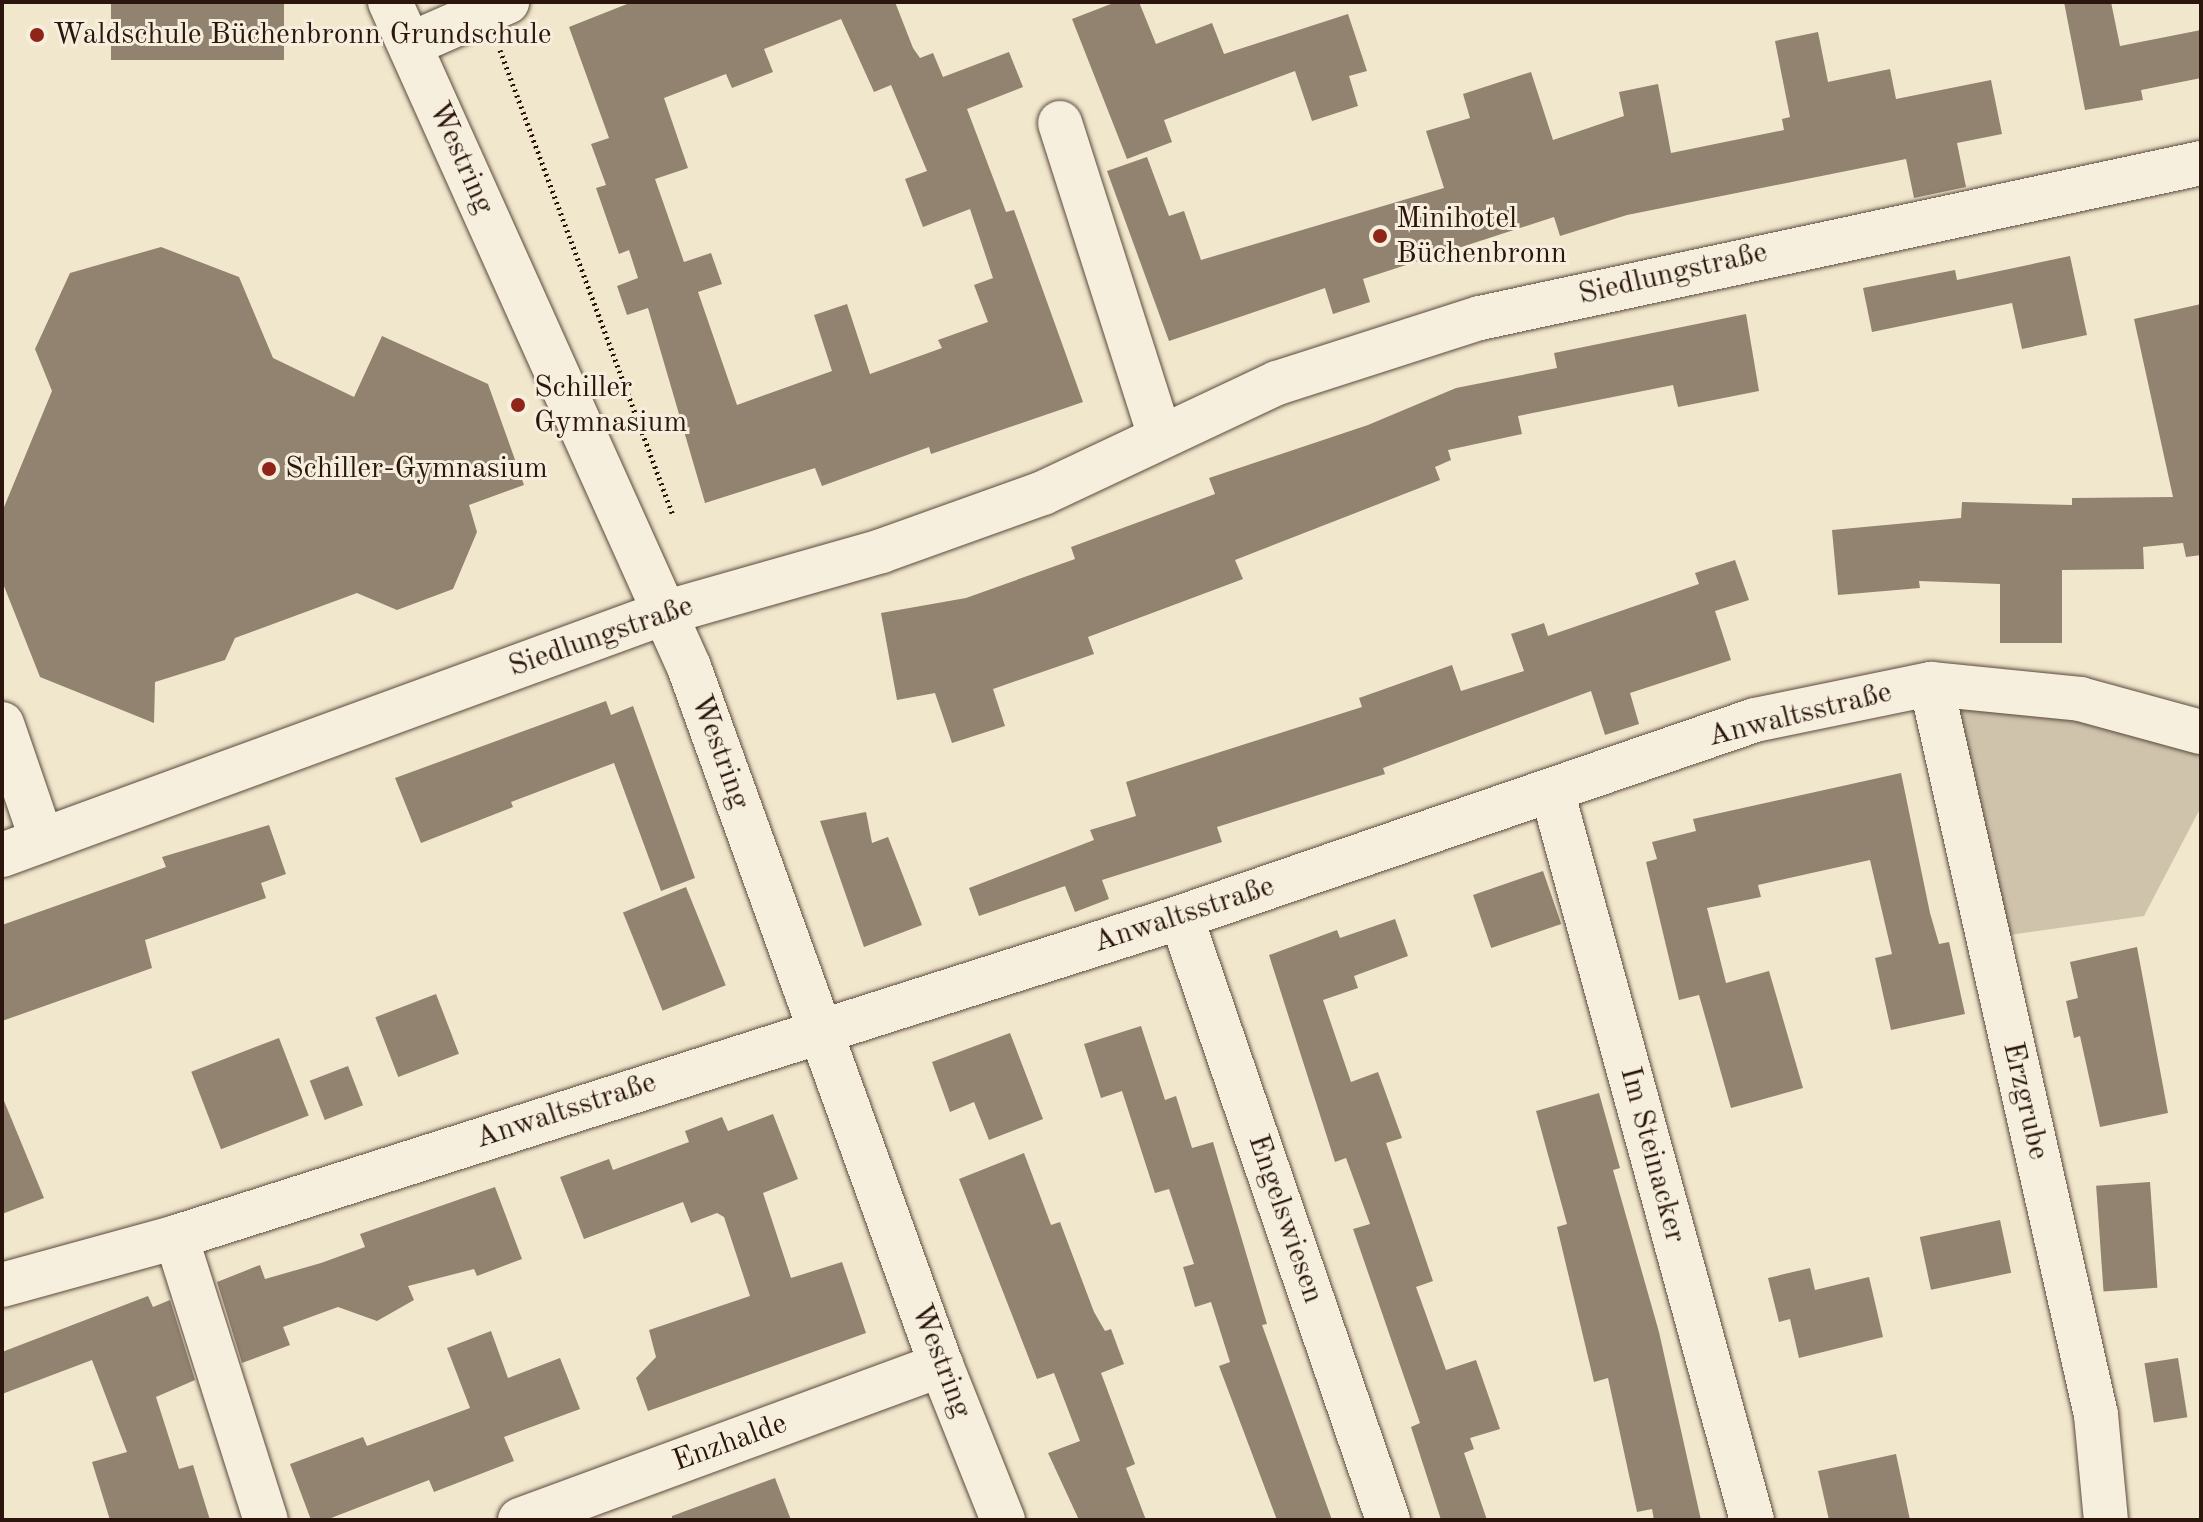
<!DOCTYPE html>
<html>
<head>
<meta charset="utf-8">
<style>
  body { margin:0 }
  #map { position:relative; width:2203px; height:1522px; overflow:hidden; background:#f1e7cc; font-family:"Old Standard TT",serif }
  div>[style] { position:absolute }
  [style*='--x'] { left:calc(var(--x)*1px); top:calc(var(--y)*1px); width:calc(var(--w)*1px); rotate:calc(var(--a)*1deg) }
  .green>* { inset:0; background:#cfc3ac }
  .building>* { inset:0; background:#928270; transform-origin:0 0 }
  .path>* { height:5px; margin-top:-2.5px; transform-origin:0; background:repeating-linear-gradient(90deg,#2b150d 0 2px,transparent 0 6px) }
  .roads { filter:drop-shadow(0 0 2px #5c4a3d) drop-shadow(0 0 2px #5c4a3d) }
  .minor>* { height:44px; margin:-22px; padding:0 22px; transform-origin:22px; border-radius:22px; background:#f6efde }
  .dots>* { width:22px; height:22px; translate:-50% -50%; box-sizing:border-box; border:4px solid #f6efde; border-radius:50% }
  span { translate:-50% -50%; white-space:nowrap; text-align:center; line-height:1.15; -webkit-text-stroke:6px #f6efde; paint-order:stroke }
  .poi-label { font-size:30px; color:#2b150d }
  .left { translate:0 -50%; text-align:left }
  .street-label { font-size:30px; color:#2b150d }
  .frame { position:absolute; inset:0; border:4px solid #2b150d; pointer-events:none }
</style>
</head>
<body>
<div id="map">
  <div class="green">
    <i style="clip-path:polygon(1931px 684px,2201px 732px,2201px 807px,2144px 916px,1988px 938px)"></i>
  </div>
  <div class="building">
    <i style="left:111px;top:2px;width:173px;height:58px"></i>
    <i style="clip-path:polygon(evenodd,632px 2px,895px 2px,913px 48px,920px 58px,933px 53px,943px 77px,1009px 52px,1023px 87px,967px 109px,1006px 212px,1014px 210px,1083px 402px,931px 454px,929px 447px,822px 486px,815px 468px,705px 503px,648px 308px,627px 315px,617px 286px,638px 278px,629px 250px,619px 254px,596px 188px,606px 185px,591px 144px,609px 138px,569px 27px,632px 2px,841px 19px,874px 92px,891px 85px,927px 171px,905px 179px,923px 227px,970px 209px,993px 278px,974px 285px,988px 322px,938px 340px,942px 348px,870px 374px,847px 304px,814px 315px,832px 371px,737px 405px,698px 292px,722px 284px,711px 253px,684px 262px,655px 179px,688px 168px,664px 98px,726px 74px,732px 88px,773px 72px,764px 49px,841px 19px)"></i>
    <i style="clip-path:polygon(1116px 2px,1139px 2px,1156px 44px,1212px 23px,1224px 54px,1348px 14px,1367px 71px,1349px 76px,1358px 106px,1312px 121px,1295px 71px,1164px 120px,1172px 142px,1127px 159px,1072px 19px)"></i>
    <i style="clip-path:polygon(2064px 2px,2111px 2px,2120px 46px,2201px 30px,2201px 78px,2141px 90px,2143px 100px,2085px 110px)"></i>
    <i style="clip-path:polygon(1818px 32px,1828px 82px,1890px 69px,1896px 99px,1991px 80px,2002px 134px,1957px 143px,1966px 187px,1914px 198px,1906px 159px,1627px 215px,1560px 236px,1554px 217px,1363px 279px,1370px 302px,1333px 314px,1325px 288px,1169px 341px,1107px 171px,1147px 157px,1169px 216px,1184px 211px,1201px 260px,1444px 188px,1426px 131px,1470px 118px,1463px 94px,1531px 72px,1553px 140px,1624px 116px,1619px 92px,1658px 84px,1671px 153px,1784px 130px,1782px 119px,1790px 117px,1775px 41px)"></i>
    <i style="clip-path:polygon(161px 247px,239px 277px,273px 358px,354px 397px,382px 336px,488px 384px,524px 485px,469px 505px,477px 532px,453px 589px,397px 610px,357px 593px,235px 638px,225px 660px,155px 682px,154px 723px,40px 677px,2px 581px,2px 512px,52px 391px,35px 349px,70px 273px)"></i>
    <i style="clip-path:polygon(2070px 256px,2087px 335px,2022px 349px,2012px 303px,1872px 332px,1863px 288px,1955px 270px,1957px 280px)"></i>
    <i style="clip-path:polygon(2201px 304px,2201px 555px,2186px 557px,2183px 543px,2143px 547px,2144px 569px,2062px 570px,2062px 643px,2000px 643px,2000px 584px,1919px 581px,1920px 588px,1838px 595px,1832px 530px,1961px 518px,1962px 502px,2072px 505px,2072px 498px,2173px 497px,2134px 319px)"></i>
    <i style="clip-path:polygon(1746px 314px,1759px 391px,1678px 407px,1673px 385px,1518px 416px,1522px 434px,1448px 450px,1451px 460px,1435px 467px,1440px 480px,1235px 560px,1243px 579px,1088px 637px,1094px 654px,993px 689px,1005px 726px,952px 743px,935px 693px,897px 700px,881px 613px,966px 598px,1075px 559px,1071px 547px,1215px 494px,1209px 478px,1368px 425px,1456px 388px,1557px 368px,1554px 353px)"></i>
    <i style="clip-path:polygon(1735px 560px,1749px 600px,1715px 611px,1731px 660px,1630px 693px,1639px 724px,1605px 735px,1591px 691px,1383px 768px,1385px 774px,1217px 827px,1222px 842px,1102px 880px,1109px 899px,1075px 912px,1065px 886px,979px 916px,969px 888px,1094px 840px,1090px 830px,1136px 816px,1126px 782px,1362px 707px,1359px 698px,1452px 665px,1461px 691px,1524px 671px,1511px 634px,1544px 623px,1548px 636px,1699px 584px,1695px 573px)"></i>
    <i style="clip-path:polygon(606px 701px,611px 715px,633px 706px,695px 878px,661px 891px,614px 763px,511px 802px,513px 807px,421px 843px,395px 778px)"></i>
    <i style="clip-path:polygon(1901px 773px,1930px 913px,1939px 944px,1949px 942px,1965px 1014px,1891px 1030px,1875px 958px,1892px 954px,1870px 860px,1758px 885px,1761px 897px,1707px 908px,1726px 983px,1769px 971px,1803px 1088px,1731px 1108px,1699px 995px,1679px 1000px,1646px 862px,1657px 859px,1652px 842px,1696px 831px,1693px 819px)"></i>
    <i style="clip-path:polygon(866px 812px,872px 843px,888px 837px,922px 925px,864px 947px,820px 821px)"></i>
    <i style="clip-path:polygon(269px 825px,286px 874px,261px 883px,266px 898px,145px 940px,152px 968px,2px 1021px,2px 925px,166px 867px,162px 857px)"></i>
    <i style="left:1543px;top:871px;width:56px;height:74px;rotate:71deg"></i>
    <i style="left:686px;top:887px;width:106px;height:68px;rotate:68deg"></i>
    <i style="clip-path:polygon(1395px 919px,1408px 956px,1354px 976px,1358px 988px,1323px 1000px,1351px 1082px,1378px 1072px,1402px 1138px,1386px 1143px,1433px 1281px,1416px 1287px,1446px 1370px,1476px 1360px,1500px 1429px,1470px 1438px,1474px 1449px,1464px 1453px,1487px 1520px,1441px 1520px,1411px 1427px,1420px 1423px,1353px 1229px,1370px 1224px,1346px 1158px,1335px 1162px,1269px 955px,1337px 930px,1340px 938px)"></i>
    <i style="clip-path:polygon(2137px 947px,2168px 1113px,2100px 1127px,2080px 1036px,2074px 1038px,2066px 1001px,2078px 998px,2070px 962px)"></i>
    <i style="left:436px;top:994px;width:64px;height:65px;rotate:69deg"></i>
    <i style="clip-path:polygon(1141px 1026px,1165px 1100px,1176px 1096px,1192px 1148px,1213px 1142px,1267px 1324px,1262px 1325px,1332px 1520px,1277px 1520px,1219px 1366px,1230px 1362px,1211px 1302px,1195px 1307px,1183px 1267px,1194px 1264px,1169px 1189px,1155px 1193px,1122px 1091px,1101px 1098px,1084px 1044px)"></i>
    <i style="clip-path:polygon(1010px 1033px,1043px 1119px,989px 1140px,974px 1102px,950px 1112px,932px 1062px)"></i>
    <i style="left:279px;top:1038px;width:83px;height:94px;rotate:69deg"></i>
    <i style="left:348px;top:1066px;width:42px;height:41px;rotate:69deg"></i>
    <i style="clip-path:polygon(1599px 1093px,1620px 1168px,1613px 1170px,1659px 1332px,1701px 1520px,1654px 1520px,1652px 1509px,1637px 1512px,1608px 1378px,1594px 1382px,1557px 1227px,1567px 1224px,1536px 1111px)"></i>
    <i style="clip-path:polygon(2px 1096px,44px 1198px,2px 1214px)"></i>
    <i style="clip-path:polygon(773px 1114px,798px 1179px,763px 1193px,791px 1278px,842px 1262px,866px 1333px,648px 1411px,636px 1378px,656px 1357px,649px 1330px,750px 1296px,724px 1217px,717px 1213px,691px 1223px,683px 1202px,584px 1239px,560px 1177px,609px 1159px,613px 1170px,689px 1142px,685px 1131px,722px 1117px,728px 1131px)"></i>
    <i style="clip-path:polygon(1024px 1153px,1051px 1225px,1060px 1222px,1094px 1312px,1105px 1331px,1111px 1329px,1124px 1364px,1101px 1373px,1135px 1464px,1126px 1468px,1146px 1520px,1079px 1520px,1048px 1453px,1080px 1441px,1054px 1373px,1037px 1379px,959px 1179px)"></i>
    <i style="left:2150px;top:1182px;width:106px;height:54px;rotate:86deg"></i>
    <i style="clip-path:polygon(495px 1187px,522px 1259px,477px 1276px,474px 1269px,408px 1286px,414px 1300px,377px 1321px,338px 1307px,283px 1327px,290px 1345px,242px 1363px,217px 1282px,260px 1265px,265px 1279px,321px 1263px,365px 1247px,360px 1234px)"></i>
    <i style="left:2000px;top:1220px;width:54px;height:82px;rotate:78deg"></i>
    <i style="clip-path:polygon(1810px 1268px,1815px 1290px,1869px 1277px,1883px 1337px,1799px 1358px,1790px 1319px,1779px 1322px,1768px 1278px)"></i>
    <i style="clip-path:polygon(148px 1296px,153px 1307px,170px 1300px,195px 1380px,156px 1397px,179px 1469px,193px 1465px,210px 1520px,110px 1520px,92px 1462px,127px 1452px,92px 1360px,2px 1394px,2px 1352px)"></i>
    <i style="clip-path:polygon(491px 1331px,508px 1378px,560px 1358px,580px 1409px,504px 1437px,514px 1461px,434px 1492px,429px 1480px,326px 1520px,311px 1520px,290px 1464px,363px 1437px,367px 1446px,470px 1408px,447px 1348px)"></i>
    <i style="left:2178px;top:1358px;width:60px;height:34px;rotate:81deg"></i>
    <i style="clip-path:polygon(1896px 1454px,1910px 1520px,1829px 1520px,1818px 1471px)"></i>
    <i style="clip-path:polygon(775px 1478px,791px 1520px,672px 1520px,672px 1516px)"></i>
  </div>
  <div class="path">
    <i style="--x:500;--y:50;--w:494;--a:69.6"></i>
  </div>
  <div class="roads">
    <div class="minor">
      <i style="--x:390;--y:2;--w:729;--a:65.79"></i>
      <i style="--x:689;--y:667;--w:742;--a:70.15"></i>
      <i style="--x:941;--y:1365;--w:167;--a:68.2"></i>
      <i style="--x:411;--y:44;--w:105;--a:-23.6"></i>
      <i style="--x:1060;--y:123;--w:326;--a:72.3"></i>
      <i style="--x:1931;--y:684;--w:749;--a:77.28"></i>
      <i style="--x:2096;--y:1415;--w:105;--a:84.6"></i>
      <i style="--x:2;--y:724;--w:123;--a:71"></i>
      <i style="--x:1552;--y:791;--w:756;--a:74.66"></i>
      <i style="--x:2;--y:855;--w:705;--a:-20.08"></i>
      <i style="--x:664;--y:613;--w:226;--a:-15.9"></i>
      <i style="--x:881;--y:551;--w:172;--a:-19.7"></i>
      <i style="--x:1043;--y:493;--w:259;--a:-25.2"></i>
      <i style="--x:1277;--y:383;--w:213;--a:-17.8"></i>
      <i style="--x:1480;--y:318;--w:737;--a:-12.13"></i>
      <i style="--x:1181;--y:917;--w:638;--a:71.05"></i>
      <i style="--x:176;--y:1237;--w:297;--a:72.4"></i>
      <i style="--x:2;--y:1285;--w:180;--a:-15.4"></i>
      <i style="--x:176;--y:1237;--w:1055;--a:-17.66"></i>
      <i style="--x:1181;--y:917;--w:607;--a:-18.94"></i>
      <i style="--x:1755;--y:720;--w:180;--a:-11.6"></i>
      <i style="--x:1931;--y:684;--w:150;--a:5.7"></i>
      <i style="--x:2080;--y:699;--w:125;--a:15.3"></i>
      <i style="--x:520;--y:1520;--w:449;--a:-20.2"></i>
    </div>
  </div>
  <div class="dots">
    <i style="left:37px;top:35px;background:#8f2418"></i>
    <i style="left:1380px;top:236px;background:#8f2418"></i>
    <i style="left:518px;top:405px;background:#8f2418"></i>
    <i style="left:269px;top:469px;background:#8f2418"></i>
  </div>
  <div class="poi-label">
    <span class="left" style="left:53px;top:35px">Waldschule Büchenbronn Grundschule</span>
    <span class="left" style="left:1396px;top:236px">Minihotel<br>Büchenbronn</span>
    <span class="left" style="left:534px;top:405px">Schiller<br>Gymnasium</span>
    <span class="left" style="left:285px;top:469px">Schiller-Gymnasium</span>
  </div>
  <div class="street-label">
    <span style="left:461px;top:158px;rotate:66deg">Westring</span>
    <span style="left:1673px;top:274px;rotate:-13deg">Siedlungstraße</span>
    <span style="left:601px;top:637px;rotate:-19deg">Siedlungstraße</span>
    <span style="left:1800px;top:715px;rotate:-14deg">Anwaltsstraße</span>
    <span style="left:720px;top:752px;rotate:70deg">Westring</span>
    <span style="left:1184px;top:915px;rotate:-18deg">Anwaltsstraße</span>
    <span style="left:2025px;top:1101px;rotate:77deg">Erzgrube</span>
    <span style="left:566px;top:1111px;rotate:-18deg">Anwaltsstraße</span>
    <span style="left:1652px;top:1155px;rotate:75deg">Im Steinacker</span>
    <span style="left:1285px;top:1219px;rotate:71deg">Engelswiesen</span>
    <span style="left:941px;top:1361px;rotate:69deg">Westring</span>
    <span style="left:730px;top:1443px;rotate:-20deg">Enzhalde</span>
  </div>
  <div class="frame"></div>
</div>
</body>
</html>
